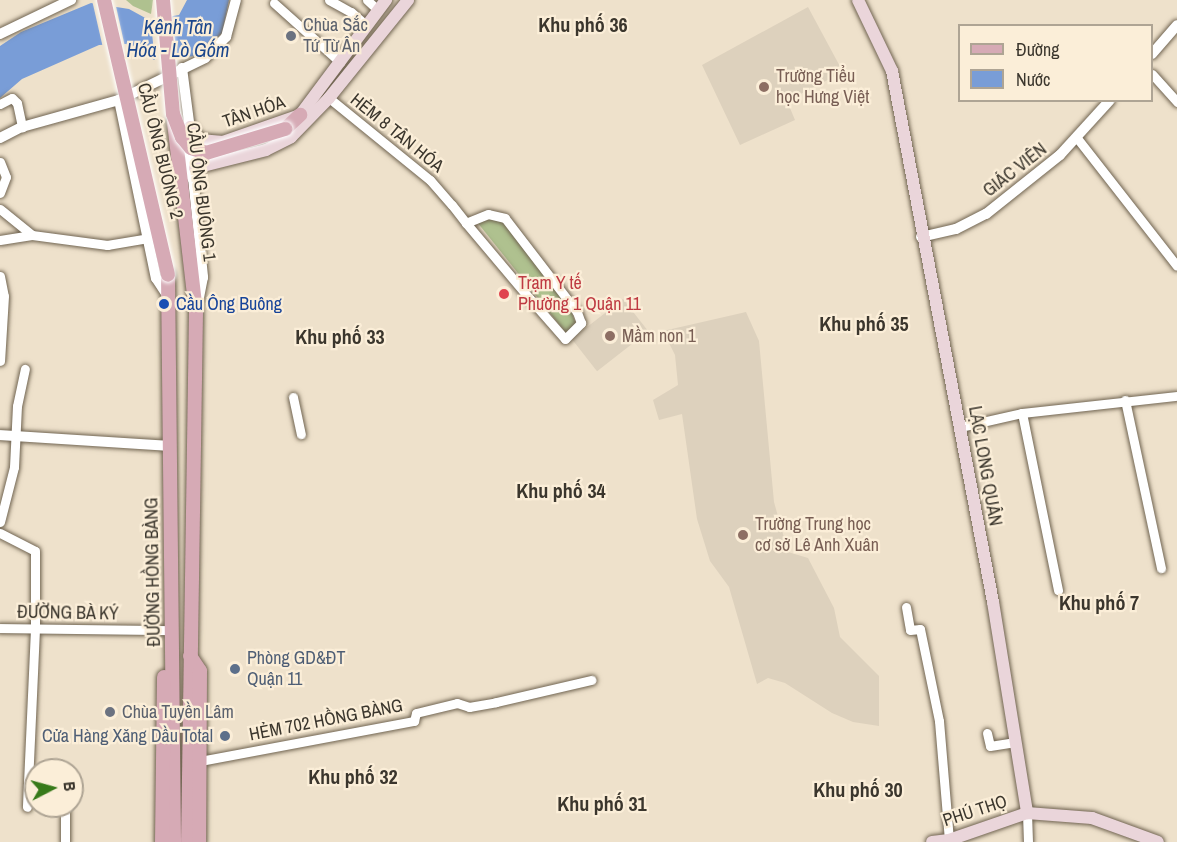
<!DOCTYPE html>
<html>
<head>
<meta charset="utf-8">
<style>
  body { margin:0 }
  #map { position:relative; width:1177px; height:842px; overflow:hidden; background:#eee1cb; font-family:"Archivo Narrow",sans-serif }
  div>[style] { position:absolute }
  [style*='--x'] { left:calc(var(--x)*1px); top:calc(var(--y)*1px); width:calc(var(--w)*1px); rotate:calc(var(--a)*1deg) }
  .education>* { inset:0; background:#ddd1bd; transform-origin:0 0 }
  .green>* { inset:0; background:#afc18f }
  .water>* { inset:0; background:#799dd7 }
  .pier>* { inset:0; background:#eee1cb; transform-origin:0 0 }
  .roads { filter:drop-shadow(0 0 2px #706451) drop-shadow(0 0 2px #706451) }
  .minor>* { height:9px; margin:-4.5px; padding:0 4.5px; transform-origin:4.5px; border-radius:4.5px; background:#fff }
  .tertiary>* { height:10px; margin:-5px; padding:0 5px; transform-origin:5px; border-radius:5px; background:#fff }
  .secondary>* { height:12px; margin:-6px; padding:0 6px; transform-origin:6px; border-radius:6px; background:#ead5da }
  .primary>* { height:14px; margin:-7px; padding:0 7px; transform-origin:7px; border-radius:7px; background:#d6aab5 }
  .bridges { filter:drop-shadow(0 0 2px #fff) drop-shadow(0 0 2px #fff) }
  .primary-bridge>* { height:14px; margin:-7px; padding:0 7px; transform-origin:7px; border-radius:7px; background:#d6aab5 }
  .dots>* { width:16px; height:16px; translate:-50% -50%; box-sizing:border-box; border:3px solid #fbeed8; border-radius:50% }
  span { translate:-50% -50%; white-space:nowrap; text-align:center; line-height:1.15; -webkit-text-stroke:4.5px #fbeed8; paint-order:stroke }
  .worship-label { font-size:18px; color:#5b616d }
  .left { translate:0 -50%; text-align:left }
  .education-label { font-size:18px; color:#785e54 }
  .street-label { font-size:18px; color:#3b362d }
  .health-label { font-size:18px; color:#be3a42 }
  .transit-label { font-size:18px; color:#164399 }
  .service-label { font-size:18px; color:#4e5e75 }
  .right { translate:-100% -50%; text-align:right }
  .neighbourhood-label { font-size:20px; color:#3b362d; font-weight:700 }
  .water-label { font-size:20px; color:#1b468c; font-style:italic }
  .legend { position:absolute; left:958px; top:24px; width:195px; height:78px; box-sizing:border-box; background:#fbeed8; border:2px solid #aea494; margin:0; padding:8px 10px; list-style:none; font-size:18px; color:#3b362d }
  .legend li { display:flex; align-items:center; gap:12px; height:30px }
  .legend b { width:30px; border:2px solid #aea494 }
  .north { position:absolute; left:24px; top:758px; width:60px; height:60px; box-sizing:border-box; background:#fbeed8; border:2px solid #aea494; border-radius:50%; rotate:84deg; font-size:16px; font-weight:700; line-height:24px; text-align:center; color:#3b362d }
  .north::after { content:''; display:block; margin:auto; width:21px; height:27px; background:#377a1a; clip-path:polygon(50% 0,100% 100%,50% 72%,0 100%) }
</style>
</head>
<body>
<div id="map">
  <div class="education">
    <i style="clip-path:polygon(808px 7px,843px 72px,787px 101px,795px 120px,740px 145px,702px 65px)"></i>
    <i style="left:623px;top:299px;width:41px;height:65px;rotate:52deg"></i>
    <i style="clip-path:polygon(746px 312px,759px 341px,774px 502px,788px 552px,808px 558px,834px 608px,840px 637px,879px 676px,879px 726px,853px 722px,832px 713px,785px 683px,768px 678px,757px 684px,729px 587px,710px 561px,697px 519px,682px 414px,659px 420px,653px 400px,678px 385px,675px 355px,663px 331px)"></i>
  </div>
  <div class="green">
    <i style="clip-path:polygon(126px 0,153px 0,151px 14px,133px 6px)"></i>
    <i style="clip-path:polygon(490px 218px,502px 221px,571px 311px,576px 324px,566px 333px,477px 222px)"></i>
  </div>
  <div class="water">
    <i style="clip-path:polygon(187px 0,229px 0,222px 33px,196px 56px,154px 60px,139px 47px,126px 44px,99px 45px,22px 79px,0 98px,0 46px,21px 32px,91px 3px,129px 9px,149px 20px,179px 15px)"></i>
  </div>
  <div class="pier">
    <i style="clip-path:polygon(92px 0,115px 2px,125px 47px,103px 48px)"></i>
    <i style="left:172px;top:13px;width:50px;height:22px;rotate:84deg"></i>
  </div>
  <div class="roads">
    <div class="minor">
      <i style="--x:329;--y:0;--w:25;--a:29"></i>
      <i style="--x:351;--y:12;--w:21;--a:41"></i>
      <i style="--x:367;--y:0;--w:15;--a:42"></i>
      <i style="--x:274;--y:3;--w:89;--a:41.8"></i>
      <i style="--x:1152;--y:74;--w:38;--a:48"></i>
      <i style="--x:329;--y:98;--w:130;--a:39.1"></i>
      <i style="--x:430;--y:180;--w:33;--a:49"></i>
      <i style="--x:452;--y:205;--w:23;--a:52"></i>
      <i style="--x:466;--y:223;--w:99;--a:49.9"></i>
      <i style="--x:530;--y:299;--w:53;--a:48.8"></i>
      <i style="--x:565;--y:339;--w:23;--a:-45"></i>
      <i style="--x:581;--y:323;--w:12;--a:-110"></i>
      <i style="--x:577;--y:312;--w:118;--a:-127.5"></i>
      <i style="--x:505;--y:218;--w:17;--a:-167"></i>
      <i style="--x:488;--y:214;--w:24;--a:158"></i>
      <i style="--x:0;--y:104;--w:13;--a:-27"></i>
      <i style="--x:12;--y:98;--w:7;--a:45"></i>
      <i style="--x:17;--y:103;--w:25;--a:78"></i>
      <i style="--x:1077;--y:138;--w:162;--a:52"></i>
      <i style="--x:0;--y:162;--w:16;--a:68"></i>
      <i style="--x:6;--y:177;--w:17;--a:111"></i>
      <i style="--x:0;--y:209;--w:41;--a:39.1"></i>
      <i style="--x:0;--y:240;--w:32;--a:-9"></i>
      <i style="--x:32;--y:235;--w:76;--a:7.6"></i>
      <i style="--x:107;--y:245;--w:43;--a:-9.5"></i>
      <i style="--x:0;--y:276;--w:20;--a:79"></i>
      <i style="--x:4;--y:296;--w:65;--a:93.5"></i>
      <i style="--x:293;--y:397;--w:38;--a:78"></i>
      <i style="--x:1125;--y:400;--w:172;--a:77.9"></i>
      <i style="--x:1022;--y:413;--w:181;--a:78.5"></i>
      <i style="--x:960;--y:427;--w:64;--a:-12.7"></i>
      <i style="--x:1022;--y:413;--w:156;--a:-6.3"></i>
      <i style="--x:0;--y:522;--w:57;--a:-75.7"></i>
      <i style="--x:14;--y:467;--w:61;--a:-87.2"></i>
      <i style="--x:17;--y:406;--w:38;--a:-78"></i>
      <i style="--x:0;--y:533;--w:39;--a:27"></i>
      <i style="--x:35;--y:551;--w:78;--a:90"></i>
      <i style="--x:35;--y:629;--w:178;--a:92.6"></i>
      <i style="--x:906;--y:607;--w:23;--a:80"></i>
      <i style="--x:910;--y:630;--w:10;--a:-6"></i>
      <i style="--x:920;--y:629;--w:94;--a:78.3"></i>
      <i style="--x:939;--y:721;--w:119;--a:85.2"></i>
      <i style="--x:0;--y:628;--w:172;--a:0.7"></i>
      <i style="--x:987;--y:733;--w:13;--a:77"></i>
      <i style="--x:990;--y:746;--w:24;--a:-9"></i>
      <i style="--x:200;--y:761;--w:218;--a:-10.6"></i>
      <i style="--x:414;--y:721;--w:8;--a:-76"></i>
      <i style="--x:416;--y:713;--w:42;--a:-13.7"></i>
      <i style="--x:457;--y:703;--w:13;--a:18"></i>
      <i style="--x:469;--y:707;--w:27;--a:-10"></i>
      <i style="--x:496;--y:702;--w:98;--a:-13"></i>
      <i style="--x:65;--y:807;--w:35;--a:90"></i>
      <i style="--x:1027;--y:813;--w:29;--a:88"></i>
    </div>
    <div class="tertiary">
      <i style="--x:0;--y:34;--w:79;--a:-25.6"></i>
      <i style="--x:1152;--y:54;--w:38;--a:-49"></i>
      <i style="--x:182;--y:68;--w:101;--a:82.6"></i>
      <i style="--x:195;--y:168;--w:10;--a:101"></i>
      <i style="--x:193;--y:178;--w:100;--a:84.2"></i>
      <i style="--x:203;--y:277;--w:25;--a:101"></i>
      <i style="--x:119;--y:100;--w:182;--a:78.3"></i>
      <i style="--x:156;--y:278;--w:24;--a:57"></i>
      <i style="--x:0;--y:138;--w:25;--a:-27"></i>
      <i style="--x:22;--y:127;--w:101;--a:-15.6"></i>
      <i style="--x:119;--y:100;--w:96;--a:-26"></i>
      <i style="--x:205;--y:58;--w:30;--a:-45"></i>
      <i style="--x:226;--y:37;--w:38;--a:-75"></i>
      <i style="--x:184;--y:138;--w:41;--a:78.7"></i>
      <i style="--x:921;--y:237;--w:36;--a:-13"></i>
      <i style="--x:956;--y:229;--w:34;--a:-27"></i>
      <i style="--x:986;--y:214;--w:95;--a:-38.6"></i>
      <i style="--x:1060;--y:155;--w:74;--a:-47.7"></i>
      <i style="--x:0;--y:435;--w:170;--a:3.7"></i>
    </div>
    <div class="secondary">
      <i style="--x:858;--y:0;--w:79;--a:64.4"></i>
      <i style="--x:892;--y:71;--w:541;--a:79.23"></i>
      <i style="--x:993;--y:602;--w:214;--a:80.8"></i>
      <i style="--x:190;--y:127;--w:16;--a:52"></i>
      <i style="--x:200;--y:140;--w:23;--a:5"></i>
      <i style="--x:223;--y:142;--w:82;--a:-19.3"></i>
      <i style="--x:300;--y:115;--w:144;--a:-53.2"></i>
      <i style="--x:195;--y:168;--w:73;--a:-14.2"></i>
      <i style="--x:266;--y:150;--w:28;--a:-27"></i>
      <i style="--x:291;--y:137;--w:54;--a:-45.7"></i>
      <i style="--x:329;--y:98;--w:126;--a:-51.1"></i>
      <i style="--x:932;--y:842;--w:17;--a:-7"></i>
      <i style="--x:949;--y:840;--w:83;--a:-19.1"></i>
      <i style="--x:1027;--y:813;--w:65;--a:4.4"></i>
      <i style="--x:1092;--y:818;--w:70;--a:20"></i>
    </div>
    <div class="primary">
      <i style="--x:174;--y:122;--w:191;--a:83.4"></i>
      <i style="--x:196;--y:312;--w:530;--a:90.86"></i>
      <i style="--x:285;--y:129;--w:21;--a:-43"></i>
      <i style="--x:168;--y:275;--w:567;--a:89.39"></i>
      <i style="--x:190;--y:656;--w:18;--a:56"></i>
      <i style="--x:200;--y:671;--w:171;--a:90.3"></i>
      <i style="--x:162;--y:842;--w:165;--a:-89.3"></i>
    </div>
  </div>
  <div class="bridges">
    <div class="primary-bridge">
      <i style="--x:104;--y:0;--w:282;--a:76.9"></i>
      <i style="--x:163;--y:0;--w:114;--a:85"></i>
      <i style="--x:173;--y:114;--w:25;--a:69"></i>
      <i style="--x:182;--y:137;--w:14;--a:51"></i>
      <i style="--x:191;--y:148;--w:16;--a:18"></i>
      <i style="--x:206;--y:153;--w:83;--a:-16.9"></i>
    </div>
  </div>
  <div class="dots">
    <i style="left:291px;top:36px;background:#6b7280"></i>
    <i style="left:764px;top:87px;background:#8d6e63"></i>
    <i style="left:504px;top:294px;background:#e0444e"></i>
    <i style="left:164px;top:304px;background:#1a4fb4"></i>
    <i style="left:610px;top:336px;background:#8d6e63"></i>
    <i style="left:743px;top:535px;background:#8d6e63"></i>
    <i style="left:235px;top:669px;background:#5c6f8a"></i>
    <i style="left:110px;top:712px;background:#6b7280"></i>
    <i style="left:225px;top:736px;background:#5c6f8a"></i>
  </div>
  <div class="worship-label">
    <span class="left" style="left:303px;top:36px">Chùa Sắc<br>Tứ Từ Ân</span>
    <span class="left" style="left:122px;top:712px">Chùa Tuyền Lâm</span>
  </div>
  <div class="education-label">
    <span class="left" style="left:776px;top:87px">Trường Tiểu<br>học Hưng Việt</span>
    <span class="left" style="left:622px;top:336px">Mầm non 1</span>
    <span class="left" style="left:755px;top:535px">Trường Trung học<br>cơ sở Lê Anh Xuân</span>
  </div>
  <div class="street-label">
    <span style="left:254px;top:112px;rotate:-19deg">TÂN HÓA</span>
    <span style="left:397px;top:133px;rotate:39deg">HẺM 8 TÂN HÓA</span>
    <span style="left:160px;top:151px;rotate:76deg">CẦU ÔNG BUÔNG 2</span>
    <span style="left:1015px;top:170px;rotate:-38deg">GIÁC VIÊN</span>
    <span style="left:201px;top:192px;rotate:83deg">CẦU ÔNG BUÔNG 1</span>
    <span style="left:985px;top:466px;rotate:80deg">LẠC LONG QUÂN</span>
    <span style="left:153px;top:572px;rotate:-91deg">ĐƯỜNG HỒNG BÀNG</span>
    <span style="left:68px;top:613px;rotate:1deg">ĐƯỜNG BÀ KÝ</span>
    <span style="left:326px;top:720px;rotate:-11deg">HẺM 702 HỒNG BÀNG</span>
    <span style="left:975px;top:811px;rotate:-18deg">PHÚ THỌ</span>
  </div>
  <div class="health-label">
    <span class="left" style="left:518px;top:294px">Trạm Y tế<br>Phường 1 Quận 11</span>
  </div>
  <div class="transit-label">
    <span class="left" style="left:176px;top:304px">Cầu Ông Buông</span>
  </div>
  <div class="service-label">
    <span class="left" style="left:247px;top:669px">Phòng GD&amp;ĐT<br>Quận 11</span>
    <span class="right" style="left:213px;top:736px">Cửa Hàng Xăng Dầu Total</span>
  </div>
  <div class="neighbourhood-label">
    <span style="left:583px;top:24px">Khu phố 36</span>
    <span style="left:864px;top:323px">Khu phố 35</span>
    <span style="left:340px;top:336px">Khu phố 33</span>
    <span style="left:561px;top:490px">Khu phố 34</span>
    <span style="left:1099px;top:602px">Khu phố 7</span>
    <span style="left:353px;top:776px">Khu phố 32</span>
    <span style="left:858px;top:789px">Khu phố 30</span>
    <span style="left:602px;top:803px">Khu phố 31</span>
  </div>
  <div class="water-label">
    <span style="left:178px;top:38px">Kênh Tân<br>Hóa - Lò Gốm</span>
  </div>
  <ul class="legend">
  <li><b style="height:8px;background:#d6aab5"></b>Đường</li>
  <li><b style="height:16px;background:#799dd7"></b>Nước</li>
  </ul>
  <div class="north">B</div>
</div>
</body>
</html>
